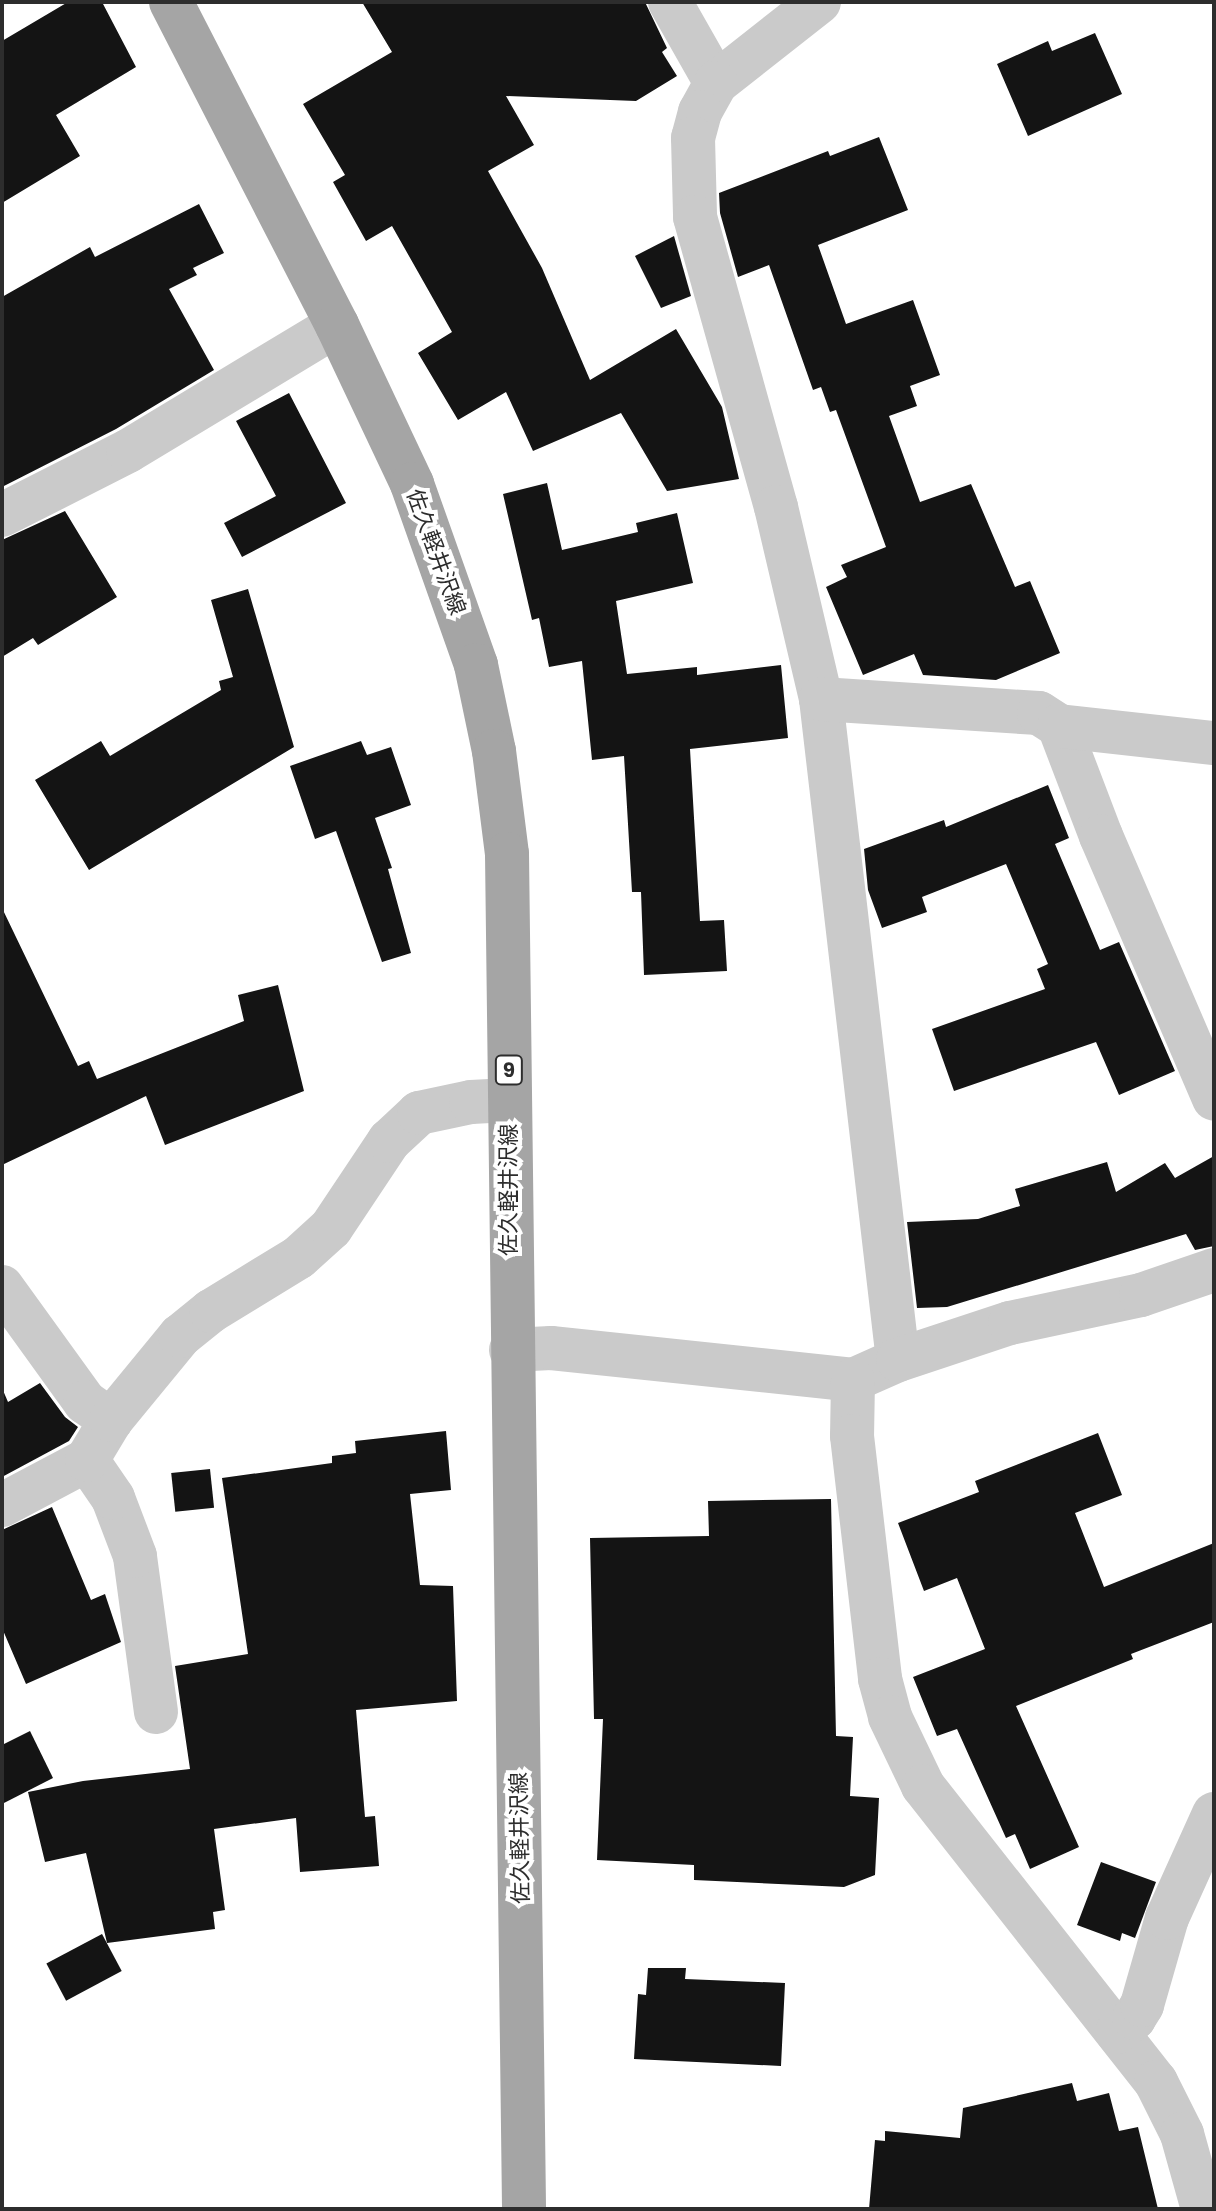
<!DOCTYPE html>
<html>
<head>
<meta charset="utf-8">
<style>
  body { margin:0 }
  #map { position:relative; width:1216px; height:2211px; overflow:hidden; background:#fff; font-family:Poppins,"Noto Sans JP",sans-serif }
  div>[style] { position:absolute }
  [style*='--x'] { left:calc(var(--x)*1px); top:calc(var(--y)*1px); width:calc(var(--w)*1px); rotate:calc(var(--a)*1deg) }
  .building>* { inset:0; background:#141414; transform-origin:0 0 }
  .street>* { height:44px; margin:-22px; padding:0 22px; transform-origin:22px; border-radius:22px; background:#cacaca }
  .primary>* { height:44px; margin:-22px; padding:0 22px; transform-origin:22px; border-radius:22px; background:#a5a5a5 }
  span { translate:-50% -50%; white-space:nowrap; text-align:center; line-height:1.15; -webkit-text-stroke:8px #fff; paint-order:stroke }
  .shield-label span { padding:2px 6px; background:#fff; border:2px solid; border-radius:6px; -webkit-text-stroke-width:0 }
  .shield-label { font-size:20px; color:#2d2d2d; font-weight:700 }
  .street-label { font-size:22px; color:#2d2d2d }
  .frame { position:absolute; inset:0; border:4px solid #2d2d2d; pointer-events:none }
</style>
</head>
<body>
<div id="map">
  <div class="building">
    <i style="clip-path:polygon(68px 2px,102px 2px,136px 67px,56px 115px,80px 156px,2px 203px,2px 41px)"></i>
    <i style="clip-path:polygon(362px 2px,645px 2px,667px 48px,662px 52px,677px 76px,636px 101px,506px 96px,534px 145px,488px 171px,542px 268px,590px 380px,676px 329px,722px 407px,739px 479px,667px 491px,621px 413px,533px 451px,506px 392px,458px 420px,418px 353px,452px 332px,392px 226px,366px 241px,333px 182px,345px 175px,303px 104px,392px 52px)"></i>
    <i style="clip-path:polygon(1095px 33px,1122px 94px,1028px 136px,997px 64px,1048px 41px,1052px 51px)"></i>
    <i style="clip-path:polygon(879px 137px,908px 210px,818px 245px,846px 324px,913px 300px,940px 375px,910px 386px,917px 406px,889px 416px,920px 502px,971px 484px,1015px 587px,1030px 581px,1060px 653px,996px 680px,923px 675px,914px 654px,863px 675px,826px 587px,847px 577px,841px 565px,886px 547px,836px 410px,830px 412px,821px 387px,813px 390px,769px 265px,738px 277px,720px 213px,719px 193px,828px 151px,830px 156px)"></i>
    <i style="clip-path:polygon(199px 204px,224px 253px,193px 268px,197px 275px,169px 289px,214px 370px,116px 429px,2px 487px,2px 297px,90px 247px,95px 257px)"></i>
    <i style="clip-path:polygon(674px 236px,691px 296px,661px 308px,635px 256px)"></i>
    <i style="clip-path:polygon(289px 393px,346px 503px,242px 557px,224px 523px,276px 496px,236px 421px)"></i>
    <i style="clip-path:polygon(547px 483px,562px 550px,638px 532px,636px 523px,677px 513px,693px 583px,616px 601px,627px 674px,697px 667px,697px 675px,781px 665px,788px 738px,690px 749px,700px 921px,724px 920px,727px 971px,644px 975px,641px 892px,632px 892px,624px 756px,592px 760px,582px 661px,549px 667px,539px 618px,532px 620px,503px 494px)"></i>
    <i style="clip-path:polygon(65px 511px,117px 597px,38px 645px,33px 638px,2px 657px,2px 540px)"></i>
    <i style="clip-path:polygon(248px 589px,294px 747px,89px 870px,35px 780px,101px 741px,110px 756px,221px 690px,219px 681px,233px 677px,211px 600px)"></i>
    <i style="clip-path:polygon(361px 741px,367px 755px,391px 747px,411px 805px,375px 818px,392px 868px,388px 869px,411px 953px,382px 962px,336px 831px,315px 839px,290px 766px)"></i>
    <i style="clip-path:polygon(1048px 785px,1069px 838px,1055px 844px,1100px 950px,1119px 942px,1175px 1071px,1119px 1095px,1096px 1042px,954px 1091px,932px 1029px,1045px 989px,1037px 969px,1048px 964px,1006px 864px,922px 897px,927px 912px,882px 928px,868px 890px,864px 849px,944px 820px,946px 827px)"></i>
    <i style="clip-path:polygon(2px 908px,78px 1066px,89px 1061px,97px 1079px,244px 1021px,238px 995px,278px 985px,304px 1091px,165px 1145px,146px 1096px,2px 1165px)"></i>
    <i style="clip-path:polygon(1214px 1156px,1214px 1246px,1195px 1250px,1186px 1234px,947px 1307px,917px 1308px,907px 1222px,978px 1219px,1020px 1206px,1015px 1189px,1107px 1162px,1116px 1192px,1165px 1163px,1175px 1178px)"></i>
    <i style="clip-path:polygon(40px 1383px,65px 1417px,78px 1427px,69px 1441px,2px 1477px,2px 1388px,8px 1402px)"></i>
    <i style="clip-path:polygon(446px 1431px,451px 1490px,410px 1494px,420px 1585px,453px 1586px,457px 1701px,356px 1710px,365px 1817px,375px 1816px,379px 1866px,300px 1872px,296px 1818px,214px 1829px,225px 1910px,213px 1912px,215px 1929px,107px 1943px,86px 1853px,45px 1862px,28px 1792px,83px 1781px,190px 1769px,175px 1666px,248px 1654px,222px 1478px,332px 1463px,332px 1456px,356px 1453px,355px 1441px)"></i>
    <i style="clip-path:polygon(1098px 1433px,1122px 1495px,1075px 1513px,1104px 1587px,1214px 1543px,1214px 1622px,1131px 1654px,1133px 1659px,1016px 1706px,1079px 1847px,1030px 1869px,1015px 1834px,1006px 1838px,957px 1729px,937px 1736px,913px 1677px,985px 1649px,957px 1578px,924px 1591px,898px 1523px,979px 1492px,975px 1481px)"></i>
    <i style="left:210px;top:1469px;width:39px;height:39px;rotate:84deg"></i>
    <i style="clip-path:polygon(831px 1499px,836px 1736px,853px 1737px,850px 1796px,879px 1798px,875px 1875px,844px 1887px,694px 1880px,694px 1865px,597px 1860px,603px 1719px,594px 1719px,590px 1538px,709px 1536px,708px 1501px)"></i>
    <i style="clip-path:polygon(52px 1507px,91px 1600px,105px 1594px,121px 1642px,26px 1684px,2px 1628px,2px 1530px)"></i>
    <i style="clip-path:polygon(30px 1731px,53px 1778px,2px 1804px,2px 1745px)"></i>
    <i style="clip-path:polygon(1101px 1862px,1156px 1882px,1135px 1938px,1122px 1933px,1120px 1941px,1077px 1925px)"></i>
    <i style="left:102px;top:1934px;width:42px;height:63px;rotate:62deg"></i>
    <i style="clip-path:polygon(648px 1968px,686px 1968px,685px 1979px,785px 1983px,781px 2066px,634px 2059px,638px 1994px,646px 1995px)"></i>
    <i style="clip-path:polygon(1072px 2083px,1077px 2101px,1109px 2093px,1119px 2131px,1138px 2127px,1158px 2209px,869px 2209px,875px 2140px,885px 2141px,885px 2131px,960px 2138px,963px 2108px)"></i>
  </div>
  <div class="street">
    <i style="--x:670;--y:2;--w:93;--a:60.4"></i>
    <i style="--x:819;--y:2;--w:131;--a:141.8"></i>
    <i style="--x:716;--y:83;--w:33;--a:119"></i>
    <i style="--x:700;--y:112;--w:27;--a:105"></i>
    <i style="--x:693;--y:138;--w:79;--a:88.5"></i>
    <i style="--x:695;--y:217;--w:301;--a:74.4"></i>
    <i style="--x:776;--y:507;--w:197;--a:76.8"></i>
    <i style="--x:821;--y:699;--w:665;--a:83.36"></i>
    <i style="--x:2;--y:515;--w:141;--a:-26.9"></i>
    <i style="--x:128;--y:451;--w:244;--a:-31.1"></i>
    <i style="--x:821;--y:699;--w:218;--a:3.7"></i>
    <i style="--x:1039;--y:713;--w:24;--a:33"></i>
    <i style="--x:1059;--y:726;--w:118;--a:69.1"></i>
    <i style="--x:1101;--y:836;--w:286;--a:66.7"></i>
    <i style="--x:1059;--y:726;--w:156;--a:6.3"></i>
    <i style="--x:2;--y:1287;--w:142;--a:54.2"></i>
    <i style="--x:85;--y:1402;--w:32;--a:35"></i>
    <i style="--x:511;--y:1350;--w:40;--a:-2.9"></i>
    <i style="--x:551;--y:1348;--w:304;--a:6"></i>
    <i style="--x:853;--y:1380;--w:49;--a:-24"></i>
    <i style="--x:898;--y:1360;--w:118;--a:-18.3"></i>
    <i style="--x:1010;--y:1323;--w:134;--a:-12.1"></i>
    <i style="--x:1141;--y:1295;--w:77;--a:-18.9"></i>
    <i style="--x:853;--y:1380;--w:56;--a:91"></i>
    <i style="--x:852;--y:1436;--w:245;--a:83.4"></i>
    <i style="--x:880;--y:1679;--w:39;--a:75"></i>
    <i style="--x:890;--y:1717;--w:76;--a:64.4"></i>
    <i style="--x:923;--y:1786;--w:377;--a:51.8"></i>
    <i style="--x:1156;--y:2082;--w:58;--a:63.4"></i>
    <i style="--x:1182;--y:2134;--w:78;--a:74.4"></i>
    <i style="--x:2;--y:1505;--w:96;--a:-27.9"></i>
    <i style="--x:156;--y:1712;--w:157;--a:-97.7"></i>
    <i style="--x:135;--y:1556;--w:62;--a:-110.8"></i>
    <i style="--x:113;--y:1498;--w:46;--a:-124.4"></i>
    <i style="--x:87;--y:1460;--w:47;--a:-59"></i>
    <i style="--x:111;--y:1420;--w:109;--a:-50.6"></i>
    <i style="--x:180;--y:1336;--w:40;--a:-39"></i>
    <i style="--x:211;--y:1311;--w:103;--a:-31.5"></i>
    <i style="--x:299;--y:1257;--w:43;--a:-42.2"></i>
    <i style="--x:331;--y:1228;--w:105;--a:-56.3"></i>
    <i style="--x:389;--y:1141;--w:41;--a:-43"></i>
    <i style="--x:419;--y:1113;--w:53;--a:-11.9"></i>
    <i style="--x:471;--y:1102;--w:38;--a:-3"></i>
    <i style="--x:1117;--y:2032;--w:22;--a:-39"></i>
    <i style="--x:1134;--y:2018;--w:15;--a:-58"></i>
    <i style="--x:1142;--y:2005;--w:91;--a:-74"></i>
    <i style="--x:1167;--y:1918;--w:114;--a:-65.7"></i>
  </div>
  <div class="primary">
    <i style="--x:171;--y:2;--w:363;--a:62.8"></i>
    <i style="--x:337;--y:325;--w:176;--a:64.7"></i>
    <i style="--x:412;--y:484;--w:192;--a:70.5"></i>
    <i style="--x:476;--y:665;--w:88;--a:78.2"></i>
    <i style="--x:494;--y:751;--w:104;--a:82.8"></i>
    <i style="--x:507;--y:854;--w:1355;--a:89.28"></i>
  </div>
  <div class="shield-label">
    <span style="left:509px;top:1070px">9</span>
  </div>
  <div class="street-label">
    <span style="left:436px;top:552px;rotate:70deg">佐久軽井沢線</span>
    <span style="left:509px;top:1190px;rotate:-90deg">佐久軽井沢線</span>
    <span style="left:520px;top:1838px;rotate:-91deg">佐久軽井沢線</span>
  </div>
  <div class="frame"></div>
</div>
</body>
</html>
